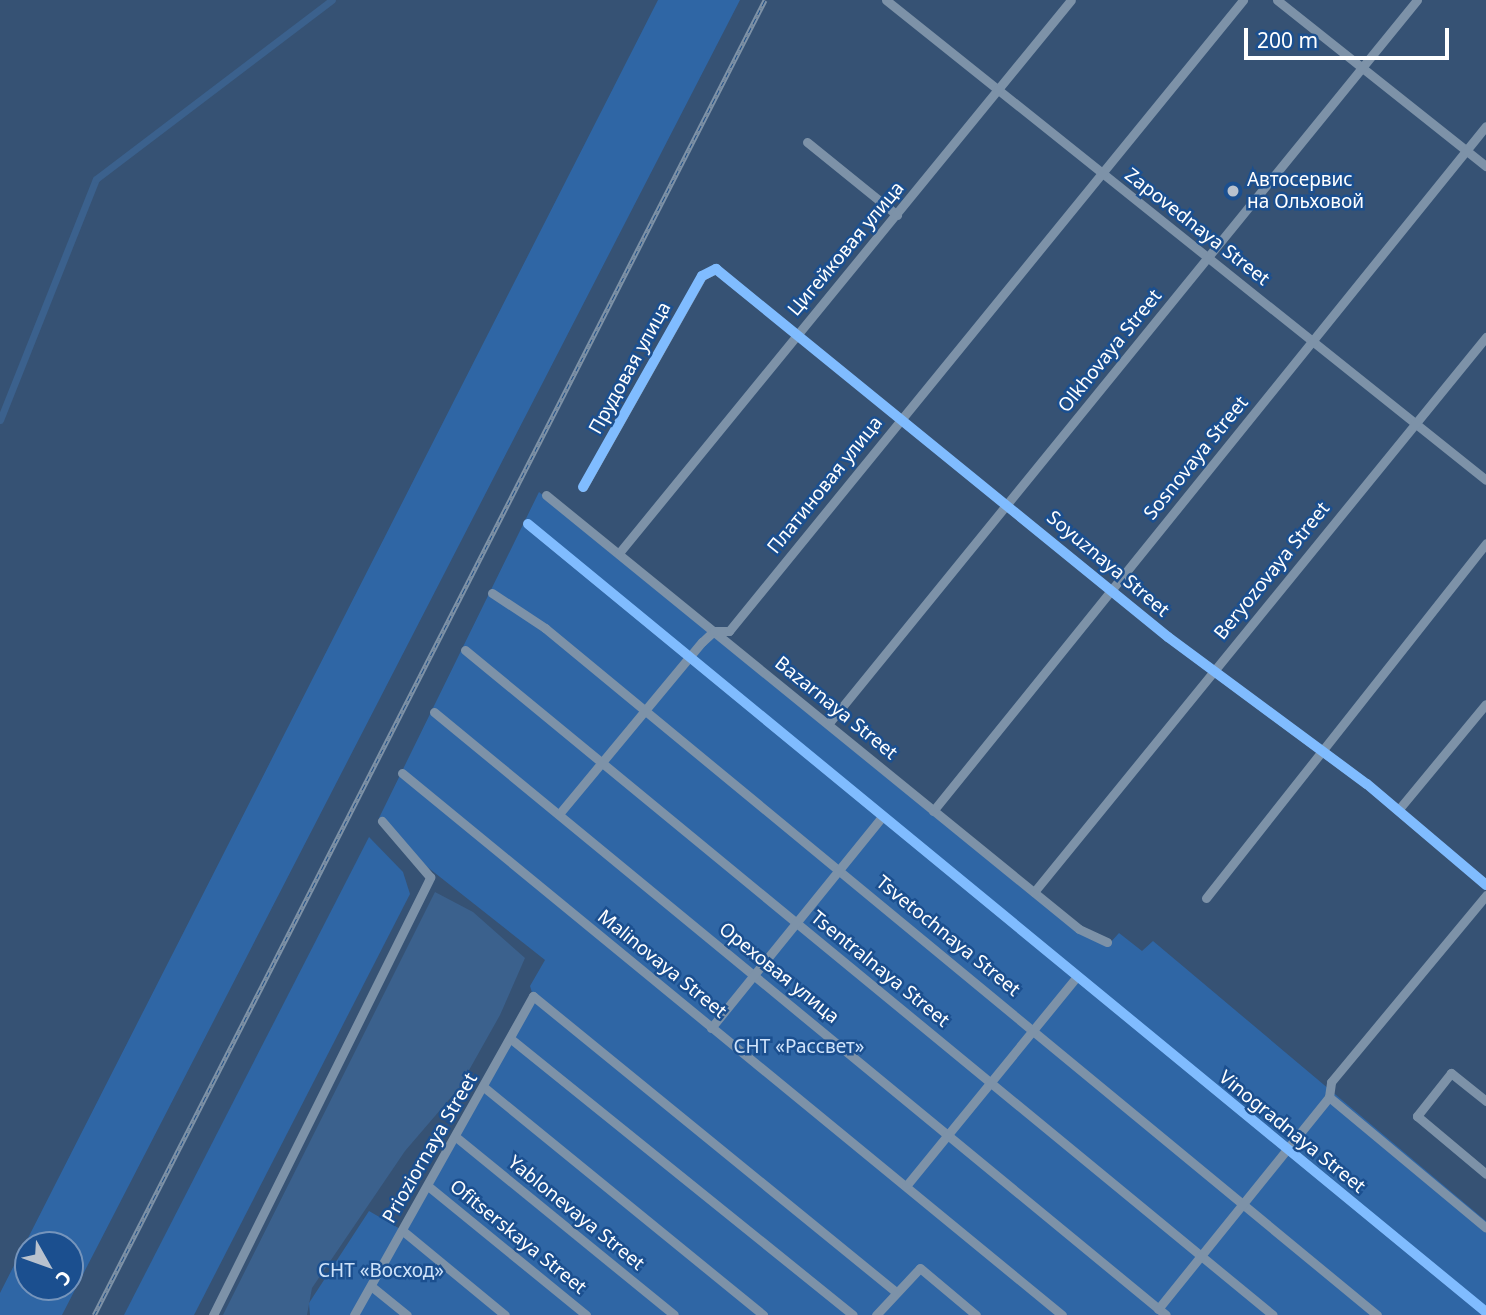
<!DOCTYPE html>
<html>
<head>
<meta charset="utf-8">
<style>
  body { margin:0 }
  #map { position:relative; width:1486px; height:1315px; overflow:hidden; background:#365274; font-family:"Noto Sans",sans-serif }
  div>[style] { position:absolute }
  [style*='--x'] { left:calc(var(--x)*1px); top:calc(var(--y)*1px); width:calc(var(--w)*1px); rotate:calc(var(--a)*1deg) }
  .green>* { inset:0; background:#2f66a5 }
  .water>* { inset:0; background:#3b618d }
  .canal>* { height:7px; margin:-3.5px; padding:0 3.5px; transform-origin:3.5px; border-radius:3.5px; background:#3b618d }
  .minor>* { height:9px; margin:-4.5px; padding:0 4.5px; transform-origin:4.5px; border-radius:4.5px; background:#7d92a8 }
  .rail>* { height:4.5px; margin-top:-2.25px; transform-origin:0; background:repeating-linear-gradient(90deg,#1b4f8f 0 5px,#7e92a7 0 10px); box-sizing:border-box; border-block:2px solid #7e92a7 }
  .cycleway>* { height:10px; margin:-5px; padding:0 5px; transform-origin:5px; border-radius:5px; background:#80bcff }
  .dots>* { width:19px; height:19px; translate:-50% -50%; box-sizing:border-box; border:4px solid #1b4f8f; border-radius:50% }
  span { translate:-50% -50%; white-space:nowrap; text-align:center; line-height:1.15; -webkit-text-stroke:5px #1b4f8f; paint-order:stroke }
  .poi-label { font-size:19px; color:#fff }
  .left { translate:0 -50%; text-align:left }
  .street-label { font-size:19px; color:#fff }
  .park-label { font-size:19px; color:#cfe3fa }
  .north { position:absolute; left:14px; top:1231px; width:70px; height:70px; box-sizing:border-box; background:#1b4f8f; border:2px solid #7695bc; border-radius:50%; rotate:130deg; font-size:19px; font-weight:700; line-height:28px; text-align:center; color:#fff }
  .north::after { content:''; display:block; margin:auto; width:24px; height:32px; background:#b9c2ce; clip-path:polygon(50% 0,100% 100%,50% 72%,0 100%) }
  .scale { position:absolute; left:1244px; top:28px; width:205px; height:32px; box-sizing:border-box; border:4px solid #fff; border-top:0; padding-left:9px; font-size:21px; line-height:24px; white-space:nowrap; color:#fff; -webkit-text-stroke:5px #1b4f8f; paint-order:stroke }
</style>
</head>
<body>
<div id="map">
  <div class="green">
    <i style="clip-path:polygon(evenodd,658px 0,740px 0,62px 1315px,0 1315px,0 1293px,658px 0,28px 1245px,70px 1245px,70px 1287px,28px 1287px,28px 1245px)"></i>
    <i style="clip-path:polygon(539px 492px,1078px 929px,1109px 944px,1119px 933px,1142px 951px,1153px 941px,1486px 1221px,1486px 1315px,310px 1315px,309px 1303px,369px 1211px,402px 1230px,533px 996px,530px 986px,545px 960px,421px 862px,379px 818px)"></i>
    <i style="clip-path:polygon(369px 837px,403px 872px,410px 894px,194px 1315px,124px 1315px)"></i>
  </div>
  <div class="water">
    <i style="clip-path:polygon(435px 892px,473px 912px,525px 958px,500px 1015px,459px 1088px,405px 1151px,312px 1288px,307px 1315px,223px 1315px)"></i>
  </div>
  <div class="canal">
    <i style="--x:0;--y:420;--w:259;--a:-68.3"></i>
    <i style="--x:96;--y:179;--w:296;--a:-37.2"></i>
  </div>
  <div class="minor">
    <i style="--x:886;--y:0;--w:768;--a:38.66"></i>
    <i style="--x:1277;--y:0;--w:267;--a:38.5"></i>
    <i style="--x:807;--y:142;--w:116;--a:39"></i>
    <i style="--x:583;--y:487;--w:242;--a:-60.6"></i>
    <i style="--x:702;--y:276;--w:16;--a:-27"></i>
    <i style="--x:716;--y:269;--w:583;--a:39.15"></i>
    <i style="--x:1168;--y:637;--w:247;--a:36.5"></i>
    <i style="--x:1367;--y:784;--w:156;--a:40.3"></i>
    <i style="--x:546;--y:495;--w:687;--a:39.15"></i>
    <i style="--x:1079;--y:929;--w:31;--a:25"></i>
    <i style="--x:528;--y:524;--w:1240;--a:39.44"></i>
    <i style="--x:619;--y:553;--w:714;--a:-50.74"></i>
    <i style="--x:492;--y:593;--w:64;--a:33.4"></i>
    <i style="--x:545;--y:628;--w:1079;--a:39.55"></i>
    <i style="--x:465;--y:650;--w:1046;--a:39.46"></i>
    <i style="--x:434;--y:712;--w:948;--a:39.48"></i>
    <i style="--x:829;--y:723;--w:932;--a:-50.88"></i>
    <i style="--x:402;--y:773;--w:854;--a:39.39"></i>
    <i style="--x:1399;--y:809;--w:136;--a:-50.4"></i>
    <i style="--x:933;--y:811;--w:880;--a:-51.09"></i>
    <i style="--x:559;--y:814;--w:224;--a:-50.3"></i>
    <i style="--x:702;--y:642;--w:16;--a:-43"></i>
    <i style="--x:714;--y:631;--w:15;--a:0"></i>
    <i style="--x:729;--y:631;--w:814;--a:-50.83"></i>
    <i style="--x:1034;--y:892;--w:716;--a:-50.84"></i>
    <i style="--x:1206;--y:898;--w:452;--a:-51.7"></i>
    <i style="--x:711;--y:1028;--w:272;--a:-51"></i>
    <i style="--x:511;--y:1039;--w:439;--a:38.9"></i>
    <i style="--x:485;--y:1088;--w:359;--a:39.2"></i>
    <i style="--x:1329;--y:1097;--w:204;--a:39.8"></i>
    <i style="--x:1486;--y:1101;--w:45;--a:-141.3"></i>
    <i style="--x:1451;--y:1073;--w:55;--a:128.3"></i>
    <i style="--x:1417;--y:1116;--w:90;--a:40"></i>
    <i style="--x:456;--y:1137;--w:281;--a:39.2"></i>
    <i style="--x:428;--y:1186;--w:204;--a:39.2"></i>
    <i style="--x:906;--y:1186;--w:271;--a:-50.8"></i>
    <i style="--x:403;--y:1231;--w:132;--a:39.5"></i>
    <i style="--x:371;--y:1286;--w:46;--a:38.9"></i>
    <i style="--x:1158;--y:1309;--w:272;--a:-51.1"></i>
    <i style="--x:1329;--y:1097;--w:15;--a:-82"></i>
    <i style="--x:1331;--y:1082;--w:243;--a:-50.3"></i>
    <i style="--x:213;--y:1315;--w:489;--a:-63.6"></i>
    <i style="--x:430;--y:877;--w:74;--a:-130.6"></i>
    <i style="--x:354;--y:1315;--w:366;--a:-60.7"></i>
    <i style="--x:533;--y:996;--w:468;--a:39.2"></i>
    <i style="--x:876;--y:1315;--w:64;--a:-46.9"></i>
    <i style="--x:920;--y:1268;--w:73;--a:40"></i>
  </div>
  <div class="rail">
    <i style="--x:94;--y:1315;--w:1476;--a:-62.97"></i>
  </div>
  <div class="cycleway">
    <i style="--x:583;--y:487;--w:242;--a:-60.6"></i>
    <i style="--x:702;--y:276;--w:16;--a:-27"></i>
    <i style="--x:716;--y:269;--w:583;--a:39.15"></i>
    <i style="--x:1168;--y:637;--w:247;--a:36.5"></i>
    <i style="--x:1367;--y:784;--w:156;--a:40.3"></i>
    <i style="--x:528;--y:524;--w:1240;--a:39.44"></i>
  </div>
  <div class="dots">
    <i style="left:1233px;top:191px;background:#b9c2ce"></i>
  </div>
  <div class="poi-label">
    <span class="left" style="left:1247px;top:191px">Автосервис<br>на Ольховой</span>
  </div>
  <div class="street-label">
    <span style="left:1197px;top:227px;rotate:38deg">Zapovednaya Street</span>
    <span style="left:846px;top:249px;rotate:-50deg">Цигейковая улица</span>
    <span style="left:1110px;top:351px;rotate:-51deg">Olkhovaya Street</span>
    <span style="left:630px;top:368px;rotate:-61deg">Прудовая улица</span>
    <span style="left:1196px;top:458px;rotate:-51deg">Sosnovaya Street</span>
    <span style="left:825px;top:485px;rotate:-51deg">Платиновая улица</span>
    <span style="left:1108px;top:564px;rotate:40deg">Soyuznaya Street</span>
    <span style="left:1272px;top:571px;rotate:-51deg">Beryozovaya Street</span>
    <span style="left:836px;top:708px;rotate:39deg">Bazarnaya Street</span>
    <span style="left:948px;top:936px;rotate:39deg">Tsvetochnaya Street</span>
    <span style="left:662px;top:964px;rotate:39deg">Malinovaya Street</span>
    <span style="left:880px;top:969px;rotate:39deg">Tsentralnaya Street</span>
    <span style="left:779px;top:973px;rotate:39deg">Ореховая улица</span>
    <span style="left:1292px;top:1132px;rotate:39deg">Vinogradnaya Street</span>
    <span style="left:430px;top:1148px;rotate:-60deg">Prioziornaya Street</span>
    <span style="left:576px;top:1213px;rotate:39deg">Yablonevaya Street</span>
    <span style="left:518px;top:1237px;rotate:39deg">Ofitserskaya Street</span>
  </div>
  <div class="park-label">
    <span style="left:799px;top:1047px">СНТ «Рассвет»</span>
    <span style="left:381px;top:1271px">СНТ «Восход»</span>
  </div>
  <div class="north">С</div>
  <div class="scale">200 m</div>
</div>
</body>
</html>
